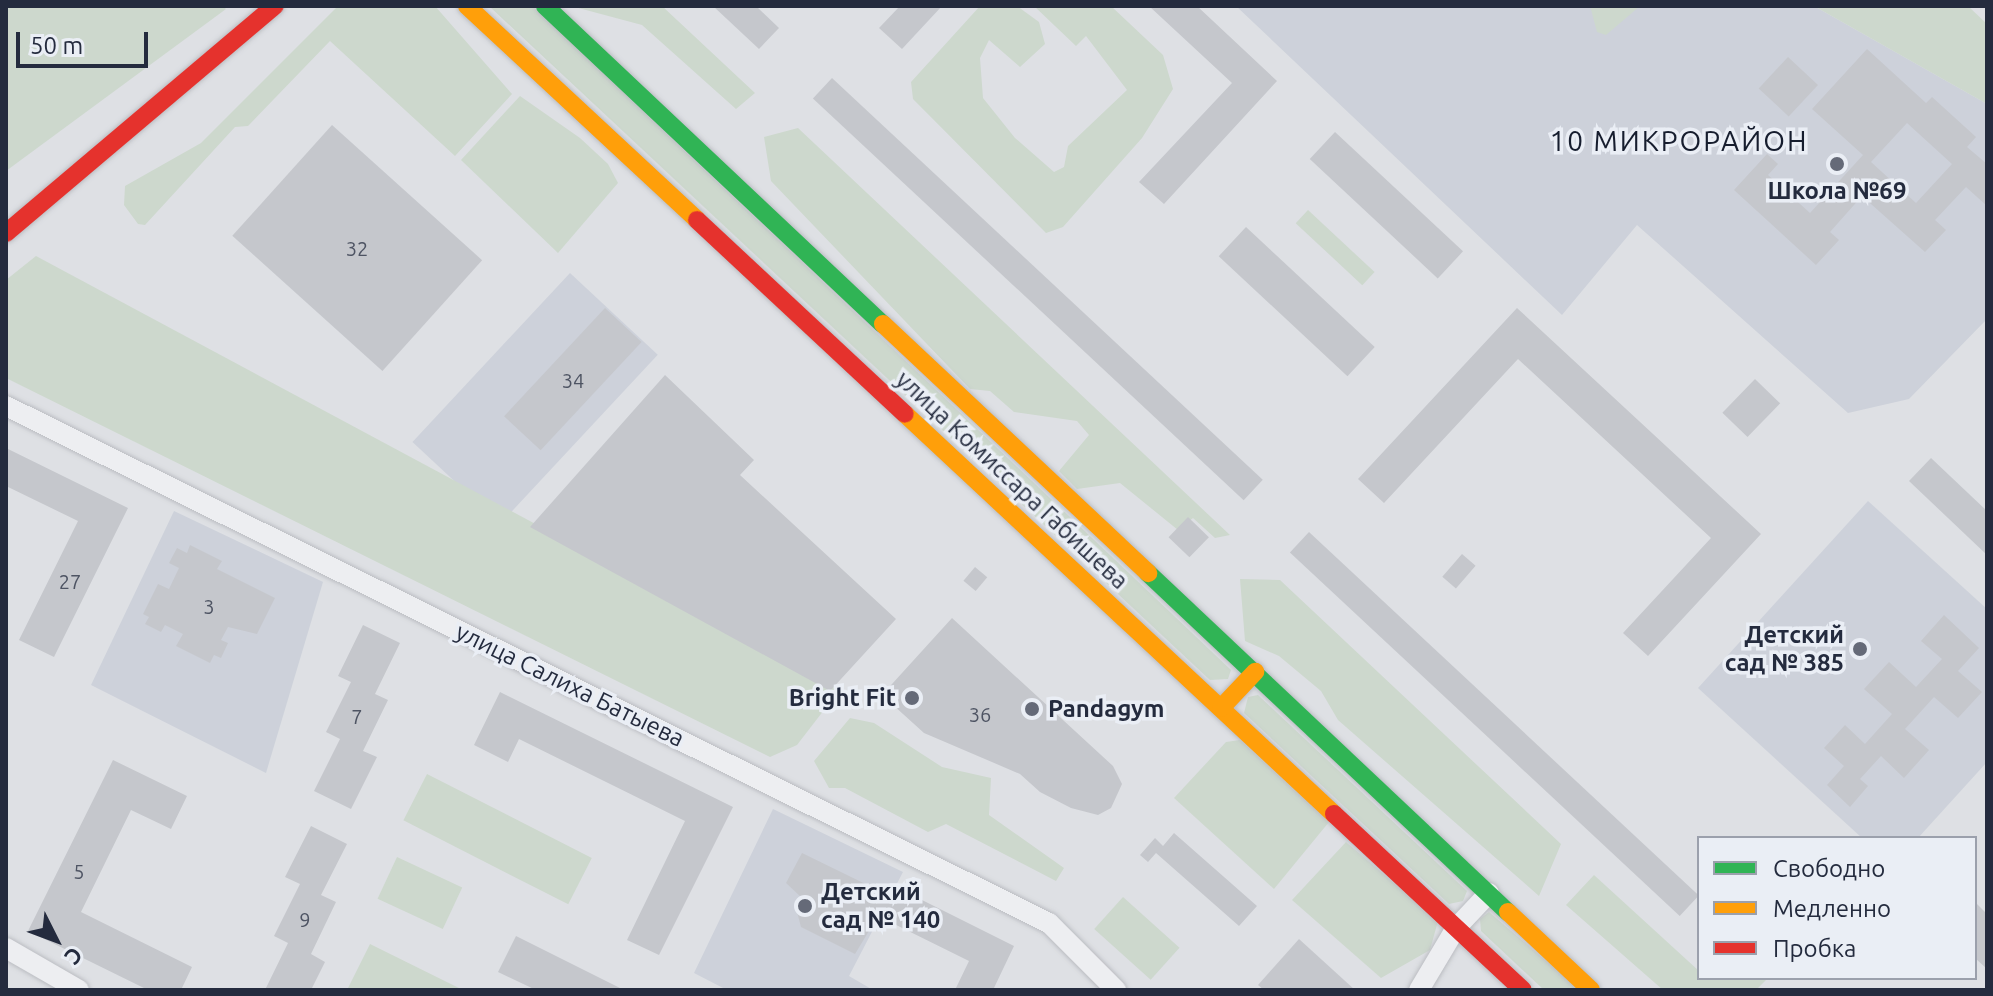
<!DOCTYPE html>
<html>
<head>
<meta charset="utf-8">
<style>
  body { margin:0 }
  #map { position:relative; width:1993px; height:996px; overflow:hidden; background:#dee0e4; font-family:Ubuntu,sans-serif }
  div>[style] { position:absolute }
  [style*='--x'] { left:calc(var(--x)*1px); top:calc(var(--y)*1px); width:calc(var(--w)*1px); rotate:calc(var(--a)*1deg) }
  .built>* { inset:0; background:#cdd1da; transform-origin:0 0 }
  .green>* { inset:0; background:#cdd8cd; transform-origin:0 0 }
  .building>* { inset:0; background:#c5c7cc; transform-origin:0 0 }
  .roads { filter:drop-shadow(0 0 2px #bbbdc2) drop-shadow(0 0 2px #bbbdc2) }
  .street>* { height:20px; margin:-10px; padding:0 10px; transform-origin:10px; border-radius:10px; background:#edeef1 }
  .fast>* { height:18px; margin:-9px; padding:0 9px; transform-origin:9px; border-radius:9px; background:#30b455 }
  .slow>* { height:18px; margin:-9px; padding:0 9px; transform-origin:9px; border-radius:9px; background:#ff9f0a }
  .jam>* { height:18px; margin:-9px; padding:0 9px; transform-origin:9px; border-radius:9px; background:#e5322d }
  .dots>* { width:22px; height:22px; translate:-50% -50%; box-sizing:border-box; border:4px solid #eaeef5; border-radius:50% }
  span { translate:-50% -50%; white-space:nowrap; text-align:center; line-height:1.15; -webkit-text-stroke:7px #eaeef5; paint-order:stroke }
  .number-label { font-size:20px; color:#4e5463 }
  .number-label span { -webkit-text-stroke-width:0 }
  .poi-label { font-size:24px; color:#242b3e; font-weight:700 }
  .right { translate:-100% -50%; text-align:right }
  .left { translate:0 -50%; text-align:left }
  .street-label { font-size:24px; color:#242b3e }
  .quarter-label { font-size:28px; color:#161d2e; letter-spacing:2px }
  .frame { position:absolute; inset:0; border:8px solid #242b3e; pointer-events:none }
  .legend { position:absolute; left:1697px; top:836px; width:280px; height:144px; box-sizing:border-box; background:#eaeef5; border:2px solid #9ba0ac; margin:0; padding:10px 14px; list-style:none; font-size:24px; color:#242b3e }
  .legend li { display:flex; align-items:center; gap:16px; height:40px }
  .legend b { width:40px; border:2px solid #9ba0ac }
  .north { position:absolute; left:16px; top:900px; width:80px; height:80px; -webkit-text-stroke:6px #eaeef5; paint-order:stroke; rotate:132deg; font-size:22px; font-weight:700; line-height:32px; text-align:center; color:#242b3e }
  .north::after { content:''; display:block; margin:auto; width:28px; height:36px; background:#242b3e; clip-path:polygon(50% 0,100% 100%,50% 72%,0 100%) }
  .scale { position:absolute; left:16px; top:32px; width:132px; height:36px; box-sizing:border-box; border:4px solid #242b3e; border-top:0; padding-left:10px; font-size:24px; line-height:28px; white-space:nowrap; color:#242b3e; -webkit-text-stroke:6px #eaeef5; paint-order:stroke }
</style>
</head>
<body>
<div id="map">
  <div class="built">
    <i style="clip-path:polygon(1236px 6px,1814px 6px,1987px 104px,1987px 319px,1909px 399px,1848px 413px,1637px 225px,1562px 315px)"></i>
    <i style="left:570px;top:273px;width:120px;height:231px;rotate:43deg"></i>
    <i style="clip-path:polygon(1868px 501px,1987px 609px,1987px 762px,1918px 838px,1862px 838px,1698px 688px)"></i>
    <i style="clip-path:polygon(174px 511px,323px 582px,266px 773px,91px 685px)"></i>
    <i style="clip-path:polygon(773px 809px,903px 872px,849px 976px,873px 990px,727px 990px,694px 973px)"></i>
  </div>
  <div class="green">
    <i style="clip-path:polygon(6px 6px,223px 6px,226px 9px,6px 171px)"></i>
    <i style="clip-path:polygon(338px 6px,435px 6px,512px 94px,455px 156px,330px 41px,248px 126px,235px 127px,145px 225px,138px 224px,124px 205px,125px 186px,201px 143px)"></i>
    <i style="clip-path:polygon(489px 6px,532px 6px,1231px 670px,1228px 679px,1210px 680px)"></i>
    <i style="clip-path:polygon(571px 6px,662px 6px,755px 93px,736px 109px,642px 25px)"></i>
    <i style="clip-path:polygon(980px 6px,1017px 6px,1039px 22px,1045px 44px,1020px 67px,989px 40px,980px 58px,983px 98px,1015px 138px,1054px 172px,1064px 167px,1068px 146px,1127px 90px,1086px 36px,1076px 46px,1034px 6px,1111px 6px,1163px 55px,1173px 89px,1142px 138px,1063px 227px,1046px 233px,913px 99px,911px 82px)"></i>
    <i style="clip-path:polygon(1590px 6px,1640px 6px,1606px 35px,1597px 32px)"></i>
    <i style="clip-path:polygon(1814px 6px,1968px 6px,1987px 24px,1987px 104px)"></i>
    <i style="clip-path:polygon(520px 96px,580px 138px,608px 164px,618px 183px,558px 253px,461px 160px)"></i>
    <i style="clip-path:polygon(798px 128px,1230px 535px,1215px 538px,1193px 518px,1178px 530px,1120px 483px,1077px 489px,1059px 471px,1089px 435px,1077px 421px,1014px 412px,990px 391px,970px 389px,771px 181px,764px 137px)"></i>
    <i style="left:1308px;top:210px;width:91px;height:18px;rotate:43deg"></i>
    <i style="clip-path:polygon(36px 256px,841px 688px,797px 745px,770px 757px,6px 378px,6px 280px)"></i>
    <i style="clip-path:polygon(1240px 579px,1280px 580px,1561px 844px,1539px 896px,1338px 720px,1321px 691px,1279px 656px,1245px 641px)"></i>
    <i style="clip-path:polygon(1258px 695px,1467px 891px,1463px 901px,1449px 904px,1244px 713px,1248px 697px)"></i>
    <i style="clip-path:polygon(850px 718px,874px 723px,942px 767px,991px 778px,989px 815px,1064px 868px,1056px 881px,946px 824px,928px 832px,845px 788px,829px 788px,814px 761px)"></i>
    <i style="clip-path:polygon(1240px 740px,1329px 822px,1274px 889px,1174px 798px,1226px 742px)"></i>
    <i style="left:427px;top:774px;width:185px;height:52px;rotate:27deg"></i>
    <i style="clip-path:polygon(1346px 842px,1438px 921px,1430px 950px,1381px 978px,1292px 900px)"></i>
    <i style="left:397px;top:857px;width:72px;height:46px;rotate:25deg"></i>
    <i style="clip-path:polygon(1594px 875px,1699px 971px,1699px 978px,1768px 978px,1756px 990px,1663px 990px,1566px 905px)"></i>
    <i style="left:1123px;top:897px;width:76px;height:43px;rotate:42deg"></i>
    <i style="clip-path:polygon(1489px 912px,1580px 990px,1544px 990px,1481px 931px,1480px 919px)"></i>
    <i style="clip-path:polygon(370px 944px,463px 990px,347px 990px)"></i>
  </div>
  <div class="building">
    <i style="clip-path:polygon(713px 6px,756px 6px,779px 28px,759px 49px)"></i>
    <i style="clip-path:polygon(900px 6px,942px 6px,902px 49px,879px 28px)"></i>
    <i style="clip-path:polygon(1149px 6px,1197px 6px,1277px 81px,1164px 204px,1139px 182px,1232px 83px)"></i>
    <i style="clip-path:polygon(evenodd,1867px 49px,1926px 103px,1932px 97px,1976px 137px,1967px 147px,1987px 164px,1987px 206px,1966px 187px,1935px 220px,1946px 230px,1925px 252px,1862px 196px,1830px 232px,1839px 240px,1816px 265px,1734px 190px,1767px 154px,1778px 164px,1768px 175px,1810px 213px,1863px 155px,1812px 109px,1867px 49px,1907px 123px,1952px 164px,1916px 203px,1871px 162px,1907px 123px)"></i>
    <i style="left:1788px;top:57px;width:41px;height:43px;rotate:43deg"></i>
    <i style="left:832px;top:78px;width:589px;height:28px;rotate:43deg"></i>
    <i style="left:332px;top:125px;width:202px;height:149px;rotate:42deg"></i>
    <i style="left:1335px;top:132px;width:175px;height:37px;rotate:43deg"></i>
    <i style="left:1246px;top:227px;width:176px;height:40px;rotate:43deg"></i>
    <i style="left:605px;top:308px;width:50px;height:148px;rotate:43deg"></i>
    <i style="clip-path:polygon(1517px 308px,1761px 534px,1648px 656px,1623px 633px,1711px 538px,1518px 359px,1384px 503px,1358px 479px)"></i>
    <i style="clip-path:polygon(665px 375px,754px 460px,740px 475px,896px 619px,830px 691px,530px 527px)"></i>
    <i style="left:1755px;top:379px;width:35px;height:47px;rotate:44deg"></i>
    <i style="clip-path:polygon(6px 448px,128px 508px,54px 657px,19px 640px,78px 521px,6px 486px)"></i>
    <i style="clip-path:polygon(1931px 458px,1987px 511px,1987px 555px,1909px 481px)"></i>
    <i style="left:1188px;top:517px;width:29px;height:28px;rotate:44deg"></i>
    <i style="left:1309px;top:532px;width:533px;height:28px;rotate:43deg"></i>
    <i style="clip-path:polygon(190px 545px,222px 561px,217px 569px,275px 598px,257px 634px,228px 627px,221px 640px,228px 643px,221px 658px,214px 655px,210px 663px,176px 646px,183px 634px,165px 625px,161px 632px,145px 624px,149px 617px,143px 614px,158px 584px,169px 589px,179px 568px,169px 563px,177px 548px,187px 553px)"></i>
    <i style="left:1462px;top:554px;width:18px;height:30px;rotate:41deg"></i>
    <i style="left:975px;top:567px;width:16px;height:18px;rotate:40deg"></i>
    <i style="clip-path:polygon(1944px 615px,1979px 648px,1958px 671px,1982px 692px,1958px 718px,1934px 697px,1905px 729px,1929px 750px,1904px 778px,1881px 756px,1860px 779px,1868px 786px,1850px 807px,1827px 785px,1844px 766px,1824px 748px,1845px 725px,1865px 744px,1892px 714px,1864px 689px,1889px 662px,1916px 687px,1942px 659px,1921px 641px)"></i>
    <i style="clip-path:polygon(952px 618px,1113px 766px,1122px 784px,1111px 808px,1098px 815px,1071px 808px,1040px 792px,1020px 774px,924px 733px,882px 695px)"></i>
    <i style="clip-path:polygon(363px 625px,400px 643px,375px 694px,388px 700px,363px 751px,377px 757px,351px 809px,314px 791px,340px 739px,326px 732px,351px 682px,338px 676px)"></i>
    <i style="clip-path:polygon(500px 692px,733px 807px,659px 955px,627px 940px,685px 821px,519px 739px,508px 762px,474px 745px)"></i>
    <i style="clip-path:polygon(113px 760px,187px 796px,171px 829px,131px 810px,81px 912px,192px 967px,181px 990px,148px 990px,28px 931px)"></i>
    <i style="clip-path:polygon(311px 826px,347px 844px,321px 895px,336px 902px,311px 954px,325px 962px,311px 990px,265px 990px,288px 943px,274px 936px,300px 884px,285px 877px)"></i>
    <i style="clip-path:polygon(1174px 833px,1257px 906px,1239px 926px,1156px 853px,1148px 862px,1140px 855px,1155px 838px,1163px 846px)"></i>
    <i style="clip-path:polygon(802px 853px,890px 896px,896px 887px,1014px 946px,993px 990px,955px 990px,969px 961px,878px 916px,855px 954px,801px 927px,796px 908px,801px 897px,786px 883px)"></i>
    <i style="clip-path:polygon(1975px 902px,1987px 914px,1987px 969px,1975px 958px)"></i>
    <i style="clip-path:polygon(516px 936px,624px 990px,536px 990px,498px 972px)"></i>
    <i style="clip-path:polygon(1299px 939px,1355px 990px,1264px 990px,1258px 985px)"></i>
  </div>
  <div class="roads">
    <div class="street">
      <i style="--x:6;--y:406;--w:1164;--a:26.37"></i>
      <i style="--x:1049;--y:923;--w:95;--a:45"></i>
      <i style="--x:6;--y:948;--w:84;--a:29.9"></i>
      <i style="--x:1419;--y:990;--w:72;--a:-59.2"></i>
      <i style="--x:1456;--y:928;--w:48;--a:-46.7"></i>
    </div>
    <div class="fast">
      <i style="--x:545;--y:6;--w:464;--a:43.3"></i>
      <i style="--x:1148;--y:573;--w:494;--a:43.3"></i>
    </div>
    <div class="slow">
      <i style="--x:467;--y:6;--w:314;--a:42.9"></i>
      <i style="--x:883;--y:324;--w:364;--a:43.2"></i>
      <i style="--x:905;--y:414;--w:587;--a:43"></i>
      <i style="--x:1221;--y:708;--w:50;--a:-46.6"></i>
      <i style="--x:1508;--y:912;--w:114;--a:43.2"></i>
    </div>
    <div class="jam">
      <i style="--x:697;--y:220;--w:284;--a:43"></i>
      <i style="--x:6;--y:233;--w:352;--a:-40.2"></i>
      <i style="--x:1334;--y:814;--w:258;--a:43"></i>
    </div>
  </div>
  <div class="dots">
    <i style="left:1837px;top:164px;background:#656a78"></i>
    <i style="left:1860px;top:649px;background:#656a78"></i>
    <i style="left:912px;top:698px;background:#656a78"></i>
    <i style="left:1032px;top:709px;background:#656a78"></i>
    <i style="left:805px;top:906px;background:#656a78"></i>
  </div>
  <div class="number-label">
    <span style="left:357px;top:248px">32</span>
    <span style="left:573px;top:380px">34</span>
    <span style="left:70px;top:581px">27</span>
    <span style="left:209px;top:606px">3</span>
    <span style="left:980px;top:714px">36</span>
    <span style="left:357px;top:716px">7</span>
    <span style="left:79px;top:871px">5</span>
    <span style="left:305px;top:919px">9</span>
  </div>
  <div class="poi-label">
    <span style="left:1837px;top:191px">Школа №69</span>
    <span class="right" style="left:1844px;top:649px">Детский<br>сад № 385</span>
    <span class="right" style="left:896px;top:698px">Bright Fit</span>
    <span class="left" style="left:1048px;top:709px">Pandagym</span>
    <span class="left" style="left:821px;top:906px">Детский<br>сад № 140</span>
  </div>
  <div class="street-label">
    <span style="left:1012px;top:480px;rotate:43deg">улица Комиссара Габишева</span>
    <span style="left:570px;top:685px;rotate:26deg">улица Салиха Батыева</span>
  </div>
  <div class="quarter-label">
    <span style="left:1679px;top:141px">10 МИКРОРАЙОН</span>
  </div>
  <div class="frame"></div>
  <ul class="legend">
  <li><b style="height:10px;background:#30b455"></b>Свободно</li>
  <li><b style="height:10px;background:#ff9f0a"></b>Медленно</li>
  <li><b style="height:10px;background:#e5322d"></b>Пробка</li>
  </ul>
  <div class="north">С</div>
  <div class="scale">50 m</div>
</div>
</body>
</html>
